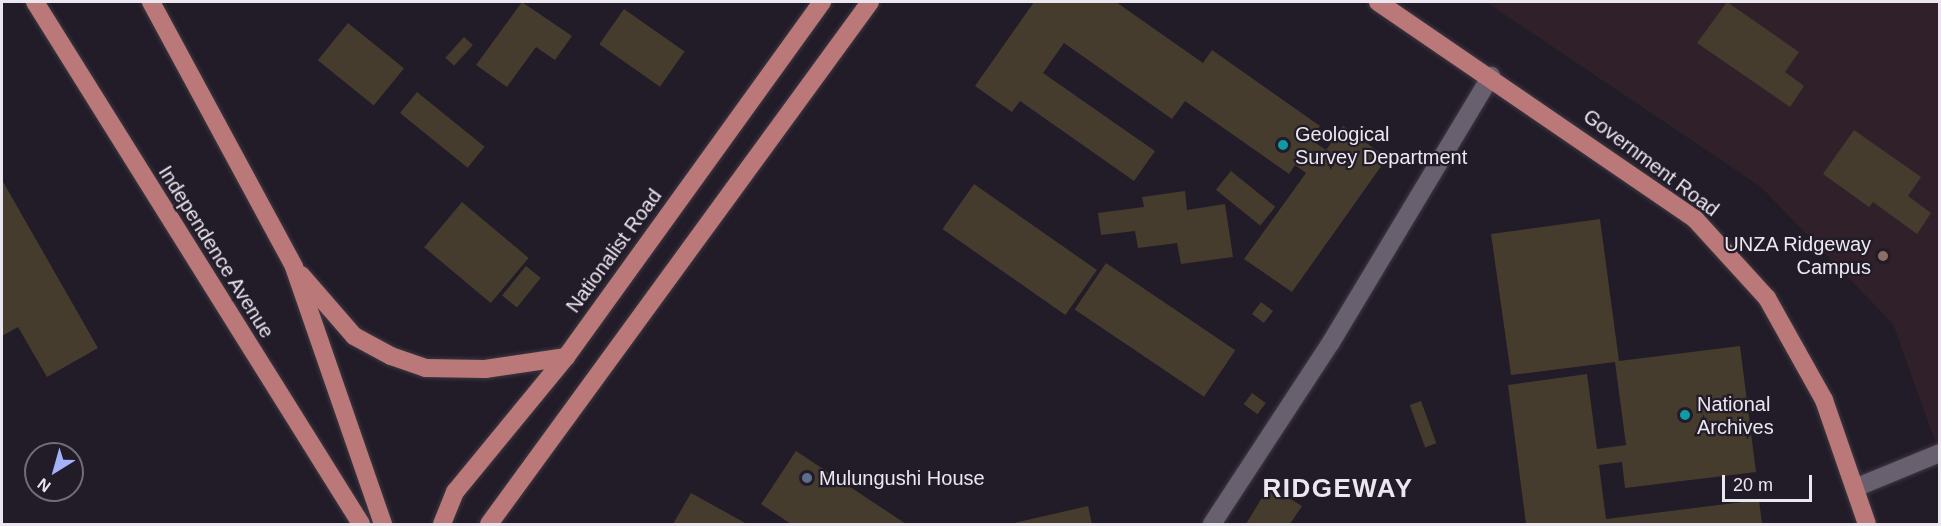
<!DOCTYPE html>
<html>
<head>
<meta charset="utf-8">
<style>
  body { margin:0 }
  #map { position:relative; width:1941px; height:526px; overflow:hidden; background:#221b28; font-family:Helvetica,sans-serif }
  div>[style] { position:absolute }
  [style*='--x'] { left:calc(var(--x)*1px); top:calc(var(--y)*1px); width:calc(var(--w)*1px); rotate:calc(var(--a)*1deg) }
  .education>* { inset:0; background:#30202a }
  .building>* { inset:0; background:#453c2e; transform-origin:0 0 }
  .roads { filter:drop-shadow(0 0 2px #3c3841) drop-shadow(0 0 2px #3c3841) }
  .minor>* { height:18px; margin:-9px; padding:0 9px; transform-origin:9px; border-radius:9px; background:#68606f }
  .major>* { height:18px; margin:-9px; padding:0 9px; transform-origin:9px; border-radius:9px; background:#bb7878 }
  .dots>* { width:16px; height:16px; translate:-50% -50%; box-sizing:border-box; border:3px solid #221b28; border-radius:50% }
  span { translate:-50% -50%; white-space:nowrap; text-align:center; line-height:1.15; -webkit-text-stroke:4.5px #221b28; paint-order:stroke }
  .poi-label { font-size:20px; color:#ebe7f0 }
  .left { translate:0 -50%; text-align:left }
  .right { translate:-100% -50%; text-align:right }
  .street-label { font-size:20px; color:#ebe7f0 }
  .district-label { font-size:26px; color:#ebe7f0; font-weight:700; letter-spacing:1.5px }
  .frame { position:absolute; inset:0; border:3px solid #ebe7f0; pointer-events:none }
  .north { position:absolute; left:24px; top:442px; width:60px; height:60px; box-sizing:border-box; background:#221b28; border:2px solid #726d78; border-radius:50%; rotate:217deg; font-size:16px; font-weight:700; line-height:24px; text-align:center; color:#ebe7f0 }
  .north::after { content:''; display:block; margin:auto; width:21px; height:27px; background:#a4b1fc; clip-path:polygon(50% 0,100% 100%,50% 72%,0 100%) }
  .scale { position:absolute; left:1722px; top:475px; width:90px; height:27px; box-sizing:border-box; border:3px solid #ebe7f0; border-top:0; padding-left:8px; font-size:18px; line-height:21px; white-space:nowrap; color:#ebe7f0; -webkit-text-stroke:4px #221b28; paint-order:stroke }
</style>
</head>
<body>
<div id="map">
  <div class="education">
    <i style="clip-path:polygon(1486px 2px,1939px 2px,1939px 452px,1893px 324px,1761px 187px)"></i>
  </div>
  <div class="building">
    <i style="clip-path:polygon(522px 2px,572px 36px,555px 60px,536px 47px,507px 87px,476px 65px)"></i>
    <i style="clip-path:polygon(1034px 2px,1116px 2px,1203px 63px,1212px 50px,1320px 126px,1310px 139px,1326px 150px,1343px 126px,1387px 158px,1292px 292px,1244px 259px,1306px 173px,1295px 165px,1289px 174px,1185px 101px,1172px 119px,1064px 43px,1043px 73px,1155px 151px,1134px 181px,1020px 101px,1012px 112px,975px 86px)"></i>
    <i style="clip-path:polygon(1727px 2px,1799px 52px,1785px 72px,1804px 86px,1790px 107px,1697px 43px)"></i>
    <i style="left:624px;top:9px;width:74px;height:43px;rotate:35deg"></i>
    <i style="left:348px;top:23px;width:72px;height:48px;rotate:39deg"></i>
    <i style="left:464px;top:37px;width:12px;height:28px;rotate:42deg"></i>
    <i style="left:417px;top:92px;width:87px;height:27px;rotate:39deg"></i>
    <i style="clip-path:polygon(1854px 130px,1921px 177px,1908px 196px,1931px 213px,1917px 234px,1873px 202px,1869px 207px,1823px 174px)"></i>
    <i style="left:1231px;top:171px;width:57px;height:24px;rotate:39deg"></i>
    <i style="clip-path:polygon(2px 180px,98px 348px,47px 377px,18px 327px,2px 336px)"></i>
    <i style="left:974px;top:184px;width:150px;height:55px;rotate:35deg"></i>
    <i style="clip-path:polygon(1185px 191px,1187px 210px,1225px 204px,1233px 257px,1181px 264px,1177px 243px,1138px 248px,1135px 231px,1101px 235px,1098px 213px,1144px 207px,1142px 197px)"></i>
    <i style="left:462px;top:202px;width:87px;height:59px;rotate:40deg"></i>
    <i style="clip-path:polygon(1600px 219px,1619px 361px,1740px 346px,1756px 472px,1625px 488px,1622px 462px,1599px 465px,1606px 519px,1759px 500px,1762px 524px,1526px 524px,1508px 385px,1587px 374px,1597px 449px,1626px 445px,1615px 362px,1511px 375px,1491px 234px)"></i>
    <i style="left:1106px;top:263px;width:156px;height:56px;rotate:34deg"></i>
    <i style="left:526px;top:266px;width:19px;height:38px;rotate:39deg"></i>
    <i style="left:1261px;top:302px;width:15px;height:15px;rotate:37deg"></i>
    <i style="left:1252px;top:393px;width:17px;height:14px;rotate:36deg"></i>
    <i style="left:1421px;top:401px;width:45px;height:12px;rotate:70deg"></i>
    <i style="clip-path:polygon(796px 451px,906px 524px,791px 524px,761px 504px)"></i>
    <i style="clip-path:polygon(1269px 486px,1302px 506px,1290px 524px,1246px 524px)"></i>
    <i style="clip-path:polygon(691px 493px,747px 524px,673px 524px)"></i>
    <i style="clip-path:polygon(1088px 506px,1092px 524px,1010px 524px)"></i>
  </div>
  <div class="roads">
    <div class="minor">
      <i style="--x:1855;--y:488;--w:92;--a:-22.4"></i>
      <i style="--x:1212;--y:524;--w:215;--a:-56.8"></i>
      <i style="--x:1330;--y:344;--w:313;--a:-59"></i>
    </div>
    <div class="major">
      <i style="--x:35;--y:2;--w:615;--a:58.01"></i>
      <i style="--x:151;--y:2;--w:301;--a:61.6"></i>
      <i style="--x:294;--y:267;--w:272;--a:70.9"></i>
      <i style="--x:1378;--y:2;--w:384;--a:34.4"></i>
      <i style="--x:1695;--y:219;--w:107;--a:47.7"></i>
      <i style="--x:1767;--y:298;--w:117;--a:60.8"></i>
      <i style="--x:1824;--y:400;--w:131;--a:70.9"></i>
      <i style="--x:301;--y:275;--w:81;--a:49"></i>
      <i style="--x:354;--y:336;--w:42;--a:28.4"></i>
      <i style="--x:391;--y:356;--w:36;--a:19"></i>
      <i style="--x:425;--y:368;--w:60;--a:1"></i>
      <i style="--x:485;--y:369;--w:82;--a:-8.4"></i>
      <i style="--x:442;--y:524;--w:35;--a:-68"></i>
      <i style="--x:455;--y:492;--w:175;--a:-50.6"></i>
      <i style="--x:566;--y:357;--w:438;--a:-54.2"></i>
      <i style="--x:489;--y:524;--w:646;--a:-53.87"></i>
    </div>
  </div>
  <div class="dots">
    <i style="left:1283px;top:145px;background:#0f9aa8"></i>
    <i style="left:1883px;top:256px;background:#8d6e63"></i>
    <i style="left:1685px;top:415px;background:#0f9aa8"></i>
    <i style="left:807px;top:478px;background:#5c6f8a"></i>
  </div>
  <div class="poi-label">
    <span class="left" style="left:1295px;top:146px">Geological<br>Survey Department</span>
    <span class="right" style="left:1871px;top:256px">UNZA Ridgeway<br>Campus</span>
    <span class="left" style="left:1697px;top:416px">National<br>Archives</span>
    <span class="left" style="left:819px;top:478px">Mulungushi House</span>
  </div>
  <div class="street-label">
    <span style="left:1651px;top:163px;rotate:37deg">Government Road</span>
    <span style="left:614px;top:251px;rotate:-54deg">Nationalist Road</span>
    <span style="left:216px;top:252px;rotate:58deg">Independence Avenue</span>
  </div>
  <div class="district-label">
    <span style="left:1338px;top:489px">RIDGEWAY</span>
  </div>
  <div class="frame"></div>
  <div class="north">N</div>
  <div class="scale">20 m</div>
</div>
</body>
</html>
